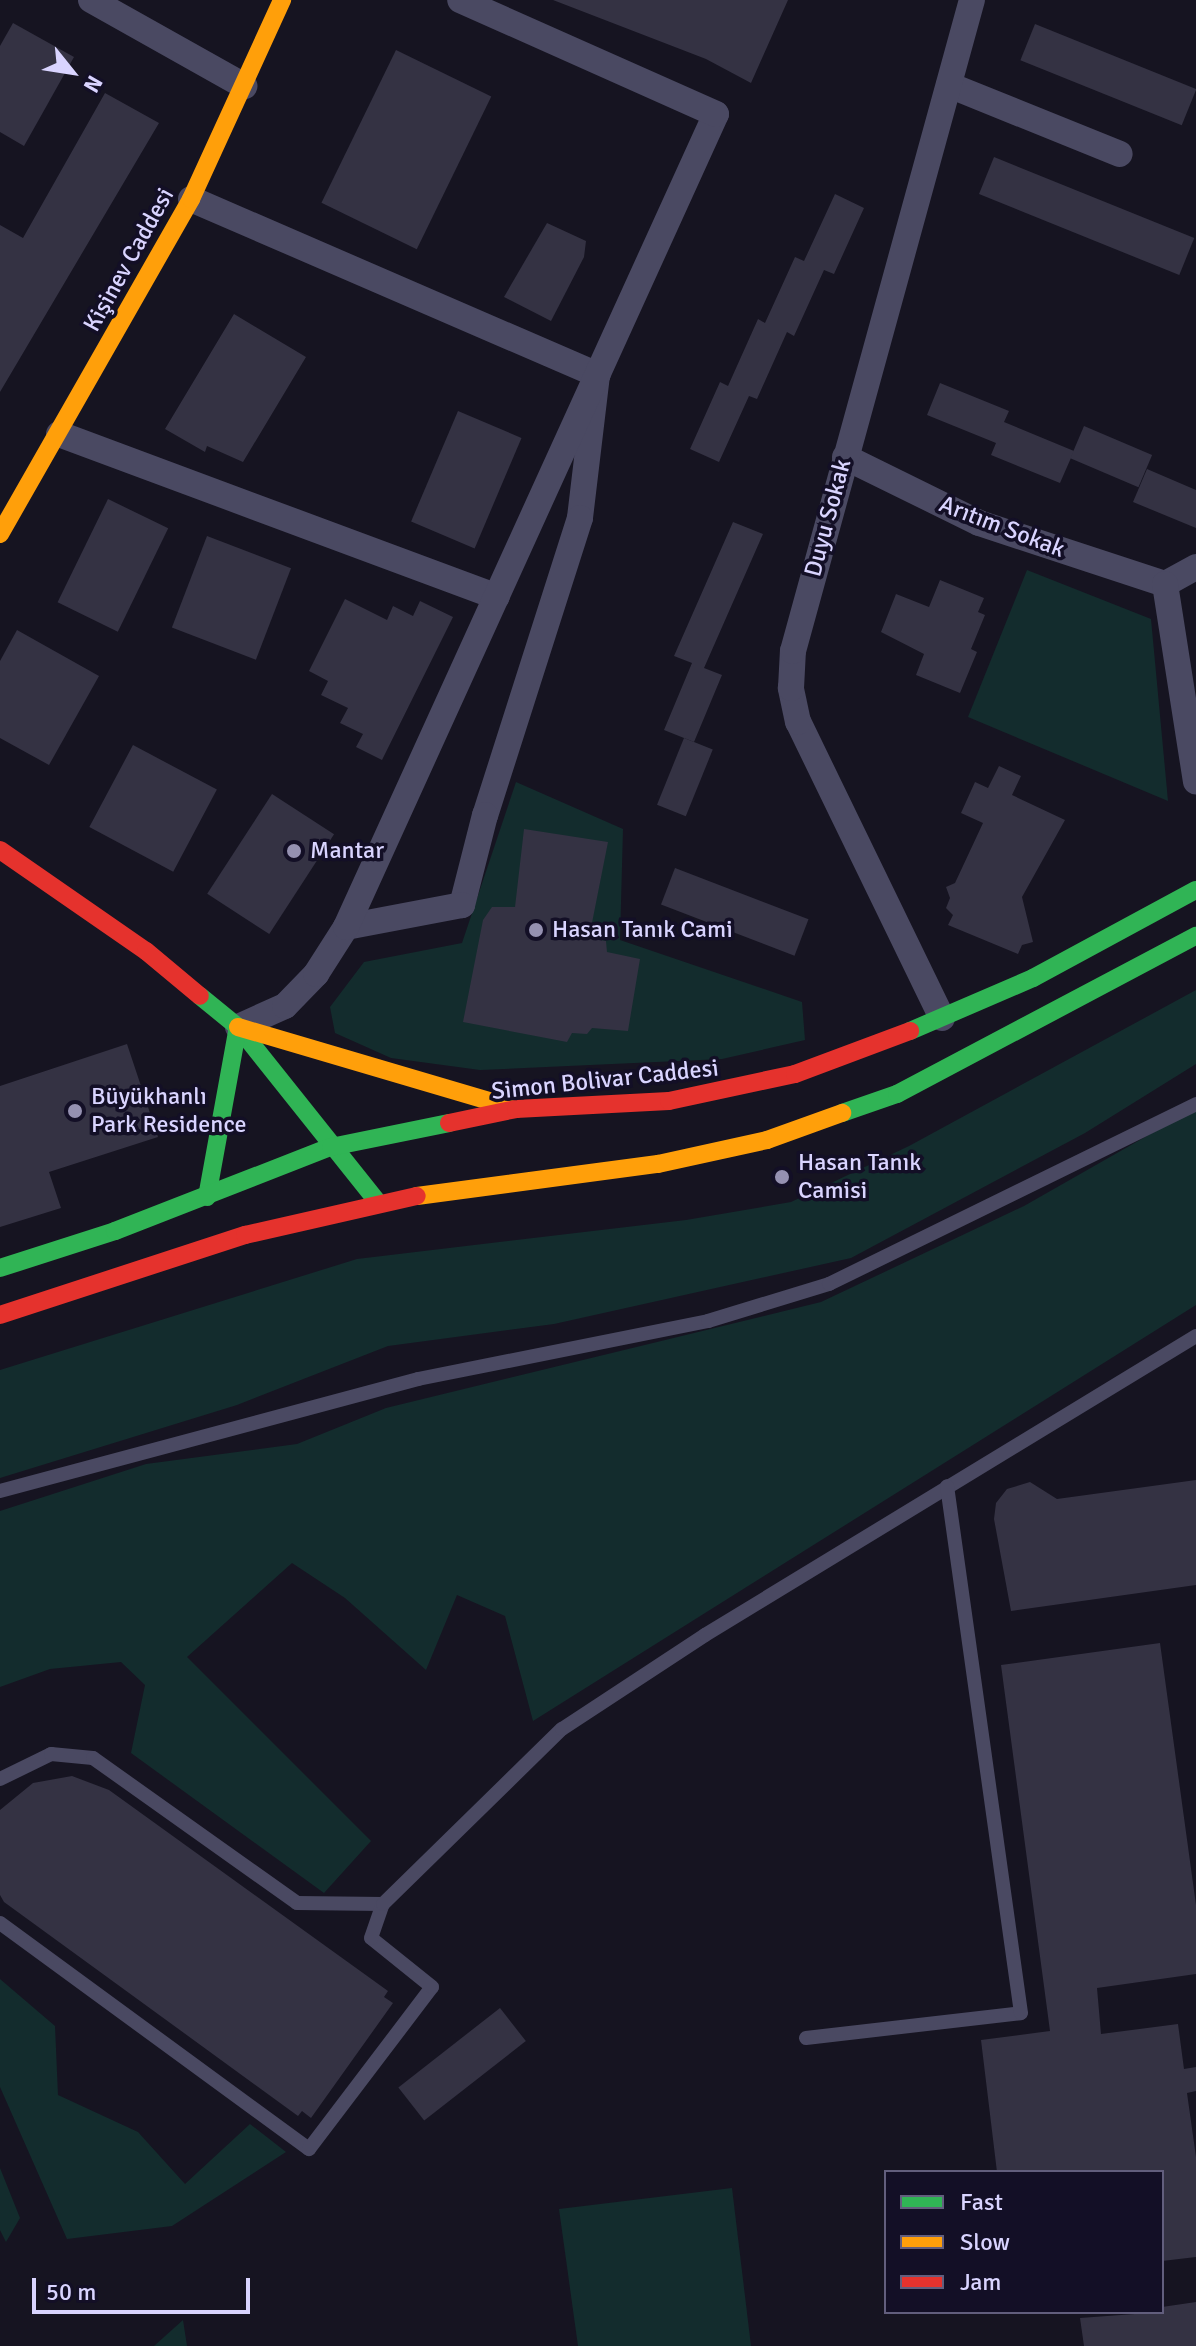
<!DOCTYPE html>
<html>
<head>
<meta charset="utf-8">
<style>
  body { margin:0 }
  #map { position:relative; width:1196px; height:2346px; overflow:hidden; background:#161421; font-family:Signika,sans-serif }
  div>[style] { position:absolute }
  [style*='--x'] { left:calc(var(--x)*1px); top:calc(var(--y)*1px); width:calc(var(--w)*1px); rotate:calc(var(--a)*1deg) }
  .green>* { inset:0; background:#132c2d }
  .building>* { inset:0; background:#343243; transform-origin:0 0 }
  .lane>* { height:14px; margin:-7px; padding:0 7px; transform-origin:7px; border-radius:7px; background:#4a4962 }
  .street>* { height:26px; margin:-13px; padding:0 13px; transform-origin:13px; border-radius:13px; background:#4a4962 }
  .fast>* { height:18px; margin:-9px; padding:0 9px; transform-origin:9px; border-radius:9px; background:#30b455 }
  .slow>* { height:18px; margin:-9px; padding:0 9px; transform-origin:9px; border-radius:9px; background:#ff9f0a }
  .jam>* { height:18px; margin:-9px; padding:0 9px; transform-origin:9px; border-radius:9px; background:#e5322d }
  .dots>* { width:22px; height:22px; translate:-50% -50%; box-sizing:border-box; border:4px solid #130f26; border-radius:50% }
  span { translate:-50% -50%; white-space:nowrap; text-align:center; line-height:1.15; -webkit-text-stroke:7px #130f26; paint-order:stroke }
  .street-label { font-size:24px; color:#d9d4ff }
  .poi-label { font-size:24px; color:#d9d4ff }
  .left { translate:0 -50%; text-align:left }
  .legend { position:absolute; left:884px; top:2170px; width:280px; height:144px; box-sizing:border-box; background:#130f26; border:2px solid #625e7d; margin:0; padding:10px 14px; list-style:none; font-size:24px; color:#d9d4ff }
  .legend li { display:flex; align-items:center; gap:16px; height:40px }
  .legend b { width:40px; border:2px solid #625e7d }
  .north { position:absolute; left:32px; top:32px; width:80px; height:80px; -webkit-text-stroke:6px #130f26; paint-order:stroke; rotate:120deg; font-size:22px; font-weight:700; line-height:32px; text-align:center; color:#d9d4ff }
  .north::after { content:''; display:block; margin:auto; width:28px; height:36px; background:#d9d4ff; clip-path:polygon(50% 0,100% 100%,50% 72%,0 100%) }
  .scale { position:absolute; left:32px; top:2278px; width:218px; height:36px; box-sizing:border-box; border:4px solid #d9d4ff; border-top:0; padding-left:10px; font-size:24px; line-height:28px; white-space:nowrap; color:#d9d4ff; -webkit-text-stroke:6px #130f26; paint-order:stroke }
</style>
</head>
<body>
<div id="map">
  <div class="green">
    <i style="clip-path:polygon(1027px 570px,1151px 619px,1168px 801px,968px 717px)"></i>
    <i style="clip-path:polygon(516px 782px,623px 829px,620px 940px,802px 1002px,805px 1040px,722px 1059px,480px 1070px,391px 1058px,335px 1033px,330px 1007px,364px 962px,462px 943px)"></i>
    <i style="clip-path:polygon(1196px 990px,1196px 1064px,1085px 1133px,851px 1258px,554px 1324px,388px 1346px,237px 1405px,0 1478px,0 1370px,357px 1259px,686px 1220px,791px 1202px,909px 1146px)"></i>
    <i style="clip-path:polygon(1196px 1108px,1196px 1305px,533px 1721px,505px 1616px,457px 1595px,426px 1670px,345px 1598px,292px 1563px,187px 1657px,371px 1841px,324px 1893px,131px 1753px,145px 1685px,121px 1662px,50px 1669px,0 1687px,0 1511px,146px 1464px,297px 1444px,386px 1408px,821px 1302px,1024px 1206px)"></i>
    <i style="clip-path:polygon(0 1979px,55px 2026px,58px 2095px,138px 2132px,185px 2184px,250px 2124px,286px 2152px,172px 2226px,67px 2239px,0 2087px)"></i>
    <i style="clip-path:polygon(0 2168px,20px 2218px,6px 2242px,0 2230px)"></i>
    <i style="clip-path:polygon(732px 2188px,751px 2346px,578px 2346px,559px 2209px)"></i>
    <i style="clip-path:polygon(183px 2320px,187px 2346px,154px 2346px)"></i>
  </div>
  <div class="building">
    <i style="clip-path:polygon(553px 0,788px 0,751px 83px,706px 59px)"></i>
    <i style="clip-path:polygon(13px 23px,74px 57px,24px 146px,0 132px,0 46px)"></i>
    <i style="left:1035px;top:24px;width:174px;height:39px;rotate:22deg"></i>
    <i style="left:396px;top:50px;width:106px;height:170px;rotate:26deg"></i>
    <i style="clip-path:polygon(105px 93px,159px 123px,0 392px,0 225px,23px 238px)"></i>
    <i style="left:994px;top:157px;width:216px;height:40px;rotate:22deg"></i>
    <i style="clip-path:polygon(835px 194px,864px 208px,834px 274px,824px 270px,794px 336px,787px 332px,757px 399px,749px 396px,719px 462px,690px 449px,720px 382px,728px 386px,758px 319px,765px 323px,795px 257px,804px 261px)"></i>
    <i style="clip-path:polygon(547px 223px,586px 241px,584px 257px,551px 321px,504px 297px)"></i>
    <i style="clip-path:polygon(234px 314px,306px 357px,243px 462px,207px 446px,205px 452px,165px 429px)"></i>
    <i style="clip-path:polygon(940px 383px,1009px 411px,1004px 422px,1074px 451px,1060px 483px,991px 455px,996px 443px,927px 415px)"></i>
    <i style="left:458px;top:411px;width:69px;height:120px;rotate:23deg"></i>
    <i style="left:1084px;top:426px;width:74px;height:35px;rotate:23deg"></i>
    <i style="clip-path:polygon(1147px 469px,1196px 490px,1196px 528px,1133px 502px)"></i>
    <i style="left:108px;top:499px;width:67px;height:115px;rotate:26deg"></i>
    <i style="clip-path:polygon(733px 522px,763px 534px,704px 668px,722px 675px,694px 742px,664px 730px,692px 663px,674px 656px)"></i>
    <i style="left:207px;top:536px;width:90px;height:98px;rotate:21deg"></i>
    <i style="clip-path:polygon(940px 580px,984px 598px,978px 612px,985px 615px,971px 649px,977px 652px,960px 693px,916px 675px,924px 654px,881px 632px,896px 594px,929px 607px)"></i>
    <i style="clip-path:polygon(345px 599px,387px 620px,393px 606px,413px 616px,420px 601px,453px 617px,382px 760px,356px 747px,363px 734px,340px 723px,348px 708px,321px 695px,328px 681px,309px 671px)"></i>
    <i style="clip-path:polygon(17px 630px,99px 676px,49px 765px,0 738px,0 661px)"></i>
    <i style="left:684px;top:738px;width:31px;height:72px;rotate:22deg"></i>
    <i style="left:133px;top:745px;width:95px;height:93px;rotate:28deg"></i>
    <i style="clip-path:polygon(999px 766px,1021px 776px,1012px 795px,1065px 820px,1022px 897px,1033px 942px,1022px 945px,1018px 954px,948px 925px,953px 915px,946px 908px,950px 898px,946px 887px,955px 883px,983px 823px,961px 813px,975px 782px,988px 788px)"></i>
    <i style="left:272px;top:794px;width:74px;height:119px;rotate:33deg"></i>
    <i style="clip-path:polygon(524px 829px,608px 842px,589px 938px,606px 941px,607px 952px,640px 959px,628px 1031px,592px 1028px,587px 1034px,572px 1033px,567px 1042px,463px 1022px,483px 920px,492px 907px,515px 907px)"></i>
    <i style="left:675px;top:868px;width:143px;height:39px;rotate:21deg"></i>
    <i style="clip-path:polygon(127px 1044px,158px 1137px,49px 1172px,61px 1208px,0 1227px,0 1086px)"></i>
    <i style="clip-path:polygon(1196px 1480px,1196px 1585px,1011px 1611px,994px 1519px,996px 1503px,1007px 1489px,1030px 1482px,1057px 1499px)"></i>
    <i style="clip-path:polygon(1160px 1643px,1196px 1905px,1196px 1974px,1097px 1988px,1101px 2034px,1178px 2024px,1184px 2069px,1196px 2067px,1196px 2091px,1187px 2093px,1196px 2157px,1196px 2257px,1162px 2261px,1162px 2172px,997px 2172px,981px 2040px,1050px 2031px,1001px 1665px)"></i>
    <i style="clip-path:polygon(72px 1776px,109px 1790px,388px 1991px,384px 1997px,393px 2003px,311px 2118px,302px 2111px,298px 2116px,4px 1902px,0 1895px,0 1810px,33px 1783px)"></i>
    <i style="left:500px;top:2008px;width:42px;height:129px;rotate:52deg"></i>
    <i style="clip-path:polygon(1196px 2302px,1196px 2346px,1084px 2346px,1080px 2318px,1162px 2312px,1162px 2307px)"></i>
  </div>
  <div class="lane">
    <i style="--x:0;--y:1491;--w:433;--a:-15"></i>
    <i style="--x:418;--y:1379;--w:296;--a:-11.3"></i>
    <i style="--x:708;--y:1321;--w:127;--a:-17"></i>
    <i style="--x:829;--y:1284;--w:409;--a:-26.1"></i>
    <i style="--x:0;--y:1779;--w:57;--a:-26.1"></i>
    <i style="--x:51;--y:1754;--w:42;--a:5.4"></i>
    <i style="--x:93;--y:1758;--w:250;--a:35.4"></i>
    <i style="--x:297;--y:1903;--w:86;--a:0.7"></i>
    <i style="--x:0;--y:1923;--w:383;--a:36.2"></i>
    <i style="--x:309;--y:2149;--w:203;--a:-52.8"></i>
    <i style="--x:432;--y:1987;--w:78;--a:-141.2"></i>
    <i style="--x:371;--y:1938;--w:36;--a:-71"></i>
    <i style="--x:383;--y:1904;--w:250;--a:-44.4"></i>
    <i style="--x:562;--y:1729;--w:171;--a:-33.3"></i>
    <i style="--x:705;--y:1635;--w:575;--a:-31.34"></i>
    <i style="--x:806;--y:2038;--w:216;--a:-6.6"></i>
    <i style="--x:1021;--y:2013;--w:532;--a:-97.99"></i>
  </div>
  <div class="street">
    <i style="--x:91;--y:0;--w:176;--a:29.3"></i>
    <i style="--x:949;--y:85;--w:184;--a:22"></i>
    <i style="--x:191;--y:199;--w:443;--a:23.4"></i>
    <i style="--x:597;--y:375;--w:144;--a:96.8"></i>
    <i style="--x:580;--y:518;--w:312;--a:107.7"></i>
    <i style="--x:485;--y:815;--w:93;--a:104.3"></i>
    <i style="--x:462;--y:905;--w:118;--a:169.3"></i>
    <i style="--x:59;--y:434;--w:467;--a:20.4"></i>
    <i style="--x:845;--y:457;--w:149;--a:26.2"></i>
    <i style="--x:979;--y:523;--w:196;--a:18.2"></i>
    <i style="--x:1196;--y:567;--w:35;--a:151"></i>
    <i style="--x:1165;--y:584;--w:200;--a:81.1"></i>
    <i style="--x:942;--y:1018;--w:329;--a:-115.9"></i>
    <i style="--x:798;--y:722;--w:35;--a:-102"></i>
    <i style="--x:791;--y:688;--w:37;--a:-87"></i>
    <i style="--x:793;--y:651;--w:675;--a:-74.63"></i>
    <i style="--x:238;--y:1027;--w:51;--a:-24.1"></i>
    <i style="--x:285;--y:1006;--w:45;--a:-45.9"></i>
    <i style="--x:316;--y:974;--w:56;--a:-57.4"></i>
    <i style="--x:346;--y:927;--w:893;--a:-65.53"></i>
    <i style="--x:716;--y:114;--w:280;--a:-156"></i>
  </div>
  <div class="fast">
    <i style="--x:200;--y:996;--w:49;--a:39.2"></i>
    <i style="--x:238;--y:1027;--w:223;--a:51.4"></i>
    <i style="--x:910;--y:1031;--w:134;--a:-23.3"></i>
    <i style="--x:1033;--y:978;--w:185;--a:-28.4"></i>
    <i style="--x:842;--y:1113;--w:58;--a:-19.1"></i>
    <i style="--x:897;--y:1094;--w:338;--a:-27.9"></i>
    <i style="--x:207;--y:1197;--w:173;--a:-79.7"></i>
    <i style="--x:0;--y:1268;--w:121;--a:-17.8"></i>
    <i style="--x:115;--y:1231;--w:232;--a:-21.3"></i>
    <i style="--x:331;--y:1147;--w:120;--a:-11.5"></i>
  </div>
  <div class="slow">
    <i style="--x:0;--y:534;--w:386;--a:-60.3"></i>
    <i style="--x:191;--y:199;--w:219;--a:-65.4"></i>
    <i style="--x:238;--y:1027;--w:290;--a:16.4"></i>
    <i style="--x:417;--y:1196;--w:243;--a:-7.6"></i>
    <i style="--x:658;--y:1164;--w:112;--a:-12.4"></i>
    <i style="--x:767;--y:1140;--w:80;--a:-19.8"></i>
  </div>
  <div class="jam">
    <i style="--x:0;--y:850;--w:178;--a:34.7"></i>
    <i style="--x:146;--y:951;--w:70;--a:39.8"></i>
    <i style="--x:449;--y:1123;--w:68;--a:-11.8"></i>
    <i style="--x:516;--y:1109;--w:153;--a:-3"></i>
    <i style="--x:669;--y:1101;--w:129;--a:-12.1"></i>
    <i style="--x:795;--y:1074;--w:123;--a:-20.5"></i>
    <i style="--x:0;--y:1315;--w:258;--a:-18.1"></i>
    <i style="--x:245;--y:1235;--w:176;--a:-12.8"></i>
  </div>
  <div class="dots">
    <i style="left:294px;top:851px;background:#9591b1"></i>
    <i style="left:536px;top:930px;background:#9591b1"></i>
    <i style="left:75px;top:1111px;background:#9591b1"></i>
    <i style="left:782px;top:1177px;background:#9591b1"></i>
  </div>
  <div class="street-label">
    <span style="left:129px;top:260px;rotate:-61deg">Kişinev Caddesi</span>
    <span style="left:828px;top:518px;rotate:-75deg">Duyu Sokak</span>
    <span style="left:1002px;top:527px;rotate:21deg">Arıtım Sokak</span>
    <span style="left:605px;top:1080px;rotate:-6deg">Simon Bolivar Caddesi</span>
  </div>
  <div class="poi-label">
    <span class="left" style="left:310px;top:851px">Mantar</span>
    <span class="left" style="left:552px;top:930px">Hasan Tanık Cami</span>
    <span class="left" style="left:91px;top:1111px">Büyükhanlı<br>Park Residence</span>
    <span class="left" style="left:798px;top:1177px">Hasan Tanık<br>Camisi</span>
  </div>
  <ul class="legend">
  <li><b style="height:10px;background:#30b455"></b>Fast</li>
  <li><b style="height:10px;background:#ff9f0a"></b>Slow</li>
  <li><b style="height:10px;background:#e5322d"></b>Jam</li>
  </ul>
  <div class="north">N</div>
  <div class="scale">50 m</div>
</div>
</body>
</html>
